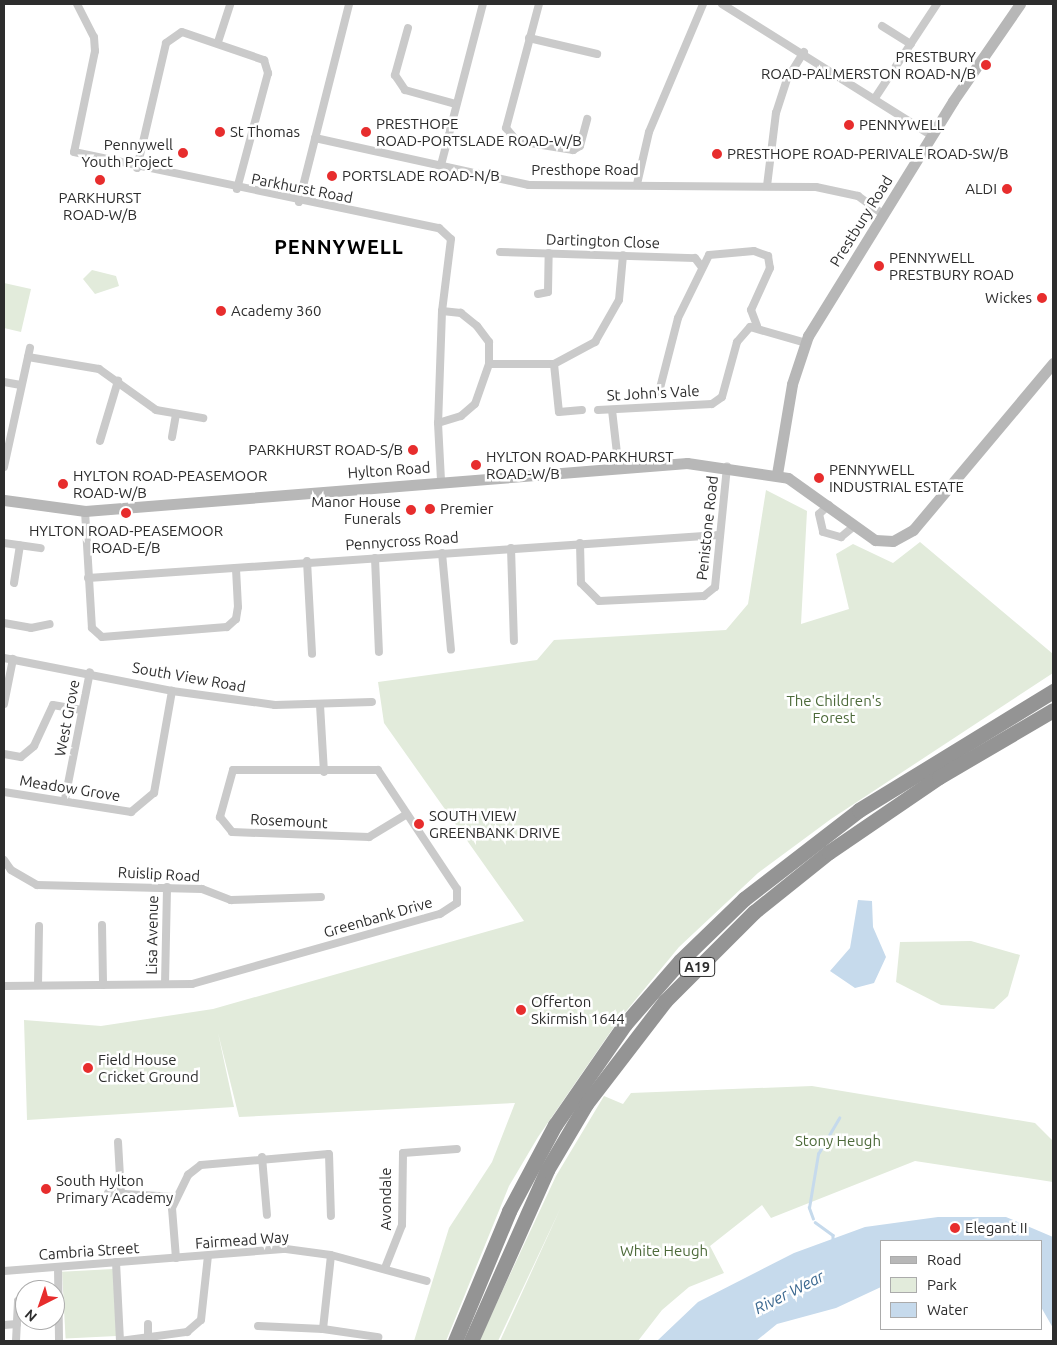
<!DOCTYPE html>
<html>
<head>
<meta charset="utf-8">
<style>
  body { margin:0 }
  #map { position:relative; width:1057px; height:1345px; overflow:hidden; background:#fff; font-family:Ubuntu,sans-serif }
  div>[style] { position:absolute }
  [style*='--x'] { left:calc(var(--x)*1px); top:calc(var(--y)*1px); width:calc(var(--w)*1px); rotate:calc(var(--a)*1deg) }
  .green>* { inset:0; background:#e2ebdb; transform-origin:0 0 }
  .water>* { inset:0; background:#c6daec }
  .stream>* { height:2.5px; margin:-1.25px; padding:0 1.25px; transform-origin:1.25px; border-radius:1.25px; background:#c6daec }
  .street>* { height:8px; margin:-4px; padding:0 4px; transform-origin:4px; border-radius:4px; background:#cacaca }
  .secondary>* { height:11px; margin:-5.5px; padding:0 5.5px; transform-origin:5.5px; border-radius:5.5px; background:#b7b7b7 }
  .highway>* { height:15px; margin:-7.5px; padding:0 7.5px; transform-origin:7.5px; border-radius:7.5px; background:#949494 }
  .dots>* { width:14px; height:14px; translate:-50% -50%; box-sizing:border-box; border:2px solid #fff; border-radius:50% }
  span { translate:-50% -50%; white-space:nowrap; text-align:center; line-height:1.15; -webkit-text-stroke:5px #fff; paint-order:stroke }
  .shield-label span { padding:1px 4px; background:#fff; border:1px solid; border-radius:4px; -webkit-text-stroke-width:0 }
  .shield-label { font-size:14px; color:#2d2d2d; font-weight:700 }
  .poi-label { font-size:15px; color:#2d2d2d }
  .right { translate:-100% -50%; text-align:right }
  .left { translate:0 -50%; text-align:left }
  .street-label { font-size:15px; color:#2d2d2d }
  .park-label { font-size:15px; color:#4d6a3a }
  .water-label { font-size:16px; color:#3b6890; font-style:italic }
  .district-label { font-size:20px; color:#000; font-weight:700; letter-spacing:1px }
  .frame { position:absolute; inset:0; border:5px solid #2d2d2d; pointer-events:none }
  .legend { position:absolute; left:880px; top:1240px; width:162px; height:90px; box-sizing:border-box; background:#fff; border:1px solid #ababab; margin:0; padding:6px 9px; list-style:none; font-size:15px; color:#2d2d2d }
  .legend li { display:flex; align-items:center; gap:10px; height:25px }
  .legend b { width:25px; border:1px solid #ababab }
  .north { position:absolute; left:15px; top:1280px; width:50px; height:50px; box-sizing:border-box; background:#fff; border:1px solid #ababab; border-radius:50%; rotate:221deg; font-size:14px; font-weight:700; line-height:20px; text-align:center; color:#2d2d2d }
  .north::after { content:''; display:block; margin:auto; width:18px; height:22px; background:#e72d2d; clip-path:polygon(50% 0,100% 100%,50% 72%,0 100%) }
</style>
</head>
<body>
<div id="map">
  <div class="green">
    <i style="clip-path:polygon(92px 270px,116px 276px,119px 286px,95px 294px,83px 279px)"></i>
    <i style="clip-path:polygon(4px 283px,31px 289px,21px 332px,4px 328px)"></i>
    <i style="clip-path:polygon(766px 490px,807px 511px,801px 624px,849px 609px,836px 554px,853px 544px,893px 563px,920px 542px,1053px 654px,1053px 673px,831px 819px,758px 873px,679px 947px,618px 1021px,538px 1137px,509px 1186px,446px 1341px,414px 1341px,449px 1228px,492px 1162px,515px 1103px,239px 1117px,218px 1033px,234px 1107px,27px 1120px,24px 1020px,101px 1026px,213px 1009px,524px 921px,384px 723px,378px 682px,537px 660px,554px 640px,726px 630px,748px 604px)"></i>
    <i style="clip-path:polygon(971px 941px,1020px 955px,1008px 996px,994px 1009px,941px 1005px,896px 982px,900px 942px)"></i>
    <i style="clip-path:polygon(812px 1086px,1035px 1123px,1053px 1141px,1053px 1182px,915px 1161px,771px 1218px,762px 1205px,710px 1246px,724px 1273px,689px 1287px,662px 1310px,638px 1341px,500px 1341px,561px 1207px,498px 1341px,479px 1341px,556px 1176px,604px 1096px,623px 1104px,631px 1093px)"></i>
    <i style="left:113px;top:1269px;width:67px;height:51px;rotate:87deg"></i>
  </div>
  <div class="water">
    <i style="clip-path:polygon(858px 900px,872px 901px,873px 927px,886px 957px,874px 983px,855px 988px,830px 971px,850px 948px)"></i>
    <i style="clip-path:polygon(938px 1217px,1006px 1217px,1053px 1237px,1053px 1328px,1041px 1307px,1041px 1241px,881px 1241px,881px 1287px,836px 1308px,777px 1324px,756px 1341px,657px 1341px,698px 1302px,794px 1253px,865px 1227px)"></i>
  </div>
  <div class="stream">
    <i style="--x:813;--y:1219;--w:12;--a:-110"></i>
    <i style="--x:809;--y:1208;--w:55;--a:-80.5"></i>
    <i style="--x:818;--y:1154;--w:42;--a:-59.7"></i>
    <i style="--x:815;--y:1222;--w:22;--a:36"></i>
    <i style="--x:833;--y:1235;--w:6;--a:90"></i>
  </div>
  <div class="street">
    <i style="--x:77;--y:4;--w:37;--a:63"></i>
    <i style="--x:94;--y:37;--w:14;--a:86"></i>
    <i style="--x:95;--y:51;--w:103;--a:101.7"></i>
    <i style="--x:74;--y:152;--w:373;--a:11.8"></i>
    <i style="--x:439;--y:228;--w:16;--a:43"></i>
    <i style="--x:451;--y:239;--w:73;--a:97.1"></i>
    <i style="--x:442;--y:311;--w:112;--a:92"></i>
    <i style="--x:438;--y:423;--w:24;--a:-17"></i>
    <i style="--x:461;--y:416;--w:18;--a:-41"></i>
    <i style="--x:475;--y:404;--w:42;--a:-70.7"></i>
    <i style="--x:489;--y:364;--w:22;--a:-90"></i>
    <i style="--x:489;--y:342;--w:20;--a:-127"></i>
    <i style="--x:477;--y:326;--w:21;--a:-141"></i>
    <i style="--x:461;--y:313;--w:19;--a:-174"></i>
    <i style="--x:539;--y:4;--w:128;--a:104.9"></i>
    <i style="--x:506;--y:128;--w:17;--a:50"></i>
    <i style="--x:517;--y:141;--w:57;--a:9.1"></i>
    <i style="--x:573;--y:150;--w:8;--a:-30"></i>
    <i style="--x:580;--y:146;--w:28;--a:-75"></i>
    <i style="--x:722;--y:4;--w:247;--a:32.1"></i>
    <i style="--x:882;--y:26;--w:34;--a:32"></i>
    <i style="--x:408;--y:28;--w:49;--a:105.5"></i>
    <i style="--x:395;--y:75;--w:18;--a:56"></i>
    <i style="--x:405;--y:90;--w:53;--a:15.4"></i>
    <i style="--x:529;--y:38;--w:70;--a:13.2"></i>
    <i style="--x:218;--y:42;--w:40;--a:-72"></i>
    <i style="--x:875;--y:98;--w:113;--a:-56.6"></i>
    <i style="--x:315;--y:138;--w:219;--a:12.4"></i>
    <i style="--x:529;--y:185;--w:287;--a:0.4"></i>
    <i style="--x:816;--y:187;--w:43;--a:12.1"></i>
    <i style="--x:858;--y:196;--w:31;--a:36"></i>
    <i style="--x:441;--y:165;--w:166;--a:-75.4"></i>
    <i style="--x:137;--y:168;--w:128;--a:-76.9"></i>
    <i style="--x:166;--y:43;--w:19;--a:-35"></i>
    <i style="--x:182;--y:32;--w:87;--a:18.9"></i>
    <i style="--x:264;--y:60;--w:14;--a:73"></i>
    <i style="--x:268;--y:73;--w:120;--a:105"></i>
    <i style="--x:637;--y:184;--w:53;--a:-77"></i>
    <i style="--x:649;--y:132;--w:139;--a:-67.1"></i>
    <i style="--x:767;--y:186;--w:74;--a:-83"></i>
    <i style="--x:776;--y:113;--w:36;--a:-72"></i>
    <i style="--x:787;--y:79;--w:32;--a:-58"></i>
    <i style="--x:299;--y:202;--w:204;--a:-75.8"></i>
    <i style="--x:500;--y:252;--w:195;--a:1.8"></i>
    <i style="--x:695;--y:258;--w:10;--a:53"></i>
    <i style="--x:538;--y:294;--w:10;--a:-11"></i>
    <i style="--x:548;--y:292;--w:39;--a:-89"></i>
    <i style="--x:28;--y:357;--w:72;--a:9.6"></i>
    <i style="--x:99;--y:369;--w:70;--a:35.7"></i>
    <i style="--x:156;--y:410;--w:48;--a:9.7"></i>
    <i style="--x:489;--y:364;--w:65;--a:0"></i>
    <i style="--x:554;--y:364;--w:47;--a:-28.2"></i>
    <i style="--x:595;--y:342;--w:48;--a:-60.3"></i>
    <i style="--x:619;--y:300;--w:45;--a:-84.9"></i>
    <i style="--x:554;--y:364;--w:48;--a:84.1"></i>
    <i style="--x:559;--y:412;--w:23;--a:-5"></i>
    <i style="--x:4;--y:382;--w:17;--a:10"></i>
    <i style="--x:659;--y:392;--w:76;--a:-75.6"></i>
    <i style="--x:678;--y:318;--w:70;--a:-63.8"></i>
    <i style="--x:709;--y:255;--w:45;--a:-5.1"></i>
    <i style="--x:754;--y:251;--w:15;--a:20"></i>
    <i style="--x:768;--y:256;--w:12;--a:81"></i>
    <i style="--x:770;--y:268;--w:46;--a:114.3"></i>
    <i style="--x:751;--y:310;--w:17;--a:69"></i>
    <i style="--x:598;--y:410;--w:114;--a:-3"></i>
    <i style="--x:712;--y:404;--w:12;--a:-35"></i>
    <i style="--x:722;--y:397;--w:57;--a:-74.7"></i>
    <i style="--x:737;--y:342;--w:20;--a:-49"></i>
    <i style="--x:750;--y:327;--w:58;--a:15.9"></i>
    <i style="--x:612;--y:410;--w:43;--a:83.4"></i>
    <i style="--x:438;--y:423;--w:58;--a:87"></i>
    <i style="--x:172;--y:437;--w:23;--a:-80"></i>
    <i style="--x:100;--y:441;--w:63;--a:-73.3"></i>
    <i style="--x:4;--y:467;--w:122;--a:-77.7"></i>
    <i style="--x:829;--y:505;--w:13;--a:138"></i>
    <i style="--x:819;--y:514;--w:18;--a:77"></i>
    <i style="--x:823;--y:532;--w:19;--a:16"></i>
    <i style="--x:841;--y:537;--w:17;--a:-40"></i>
    <i style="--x:85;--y:511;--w:117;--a:86.6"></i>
    <i style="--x:92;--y:628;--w:13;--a:42"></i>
    <i style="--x:102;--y:637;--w:125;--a:-4.6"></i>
    <i style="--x:227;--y:627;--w:12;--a:-42"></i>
    <i style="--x:236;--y:619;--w:12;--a:-81"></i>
    <i style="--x:238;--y:607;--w:39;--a:-93"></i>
    <i style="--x:4;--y:543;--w:37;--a:8"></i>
    <i style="--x:580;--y:543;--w:40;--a:88.6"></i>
    <i style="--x:581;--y:583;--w:25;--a:45"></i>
    <i style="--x:599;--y:601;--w:105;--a:-2.7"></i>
    <i style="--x:704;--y:596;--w:14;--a:-39"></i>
    <i style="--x:715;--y:587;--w:121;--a:-84.3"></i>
    <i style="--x:511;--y:548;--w:93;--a:88.2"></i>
    <i style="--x:442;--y:553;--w:97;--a:84.7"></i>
    <i style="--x:375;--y:558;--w:94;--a:87.6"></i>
    <i style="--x:307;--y:561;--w:93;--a:86.9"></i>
    <i style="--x:88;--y:578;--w:632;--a:-3.9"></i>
    <i style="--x:14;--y:583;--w:38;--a:-81"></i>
    <i style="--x:4;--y:623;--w:27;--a:10"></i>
    <i style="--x:31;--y:628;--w:19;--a:-12"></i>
    <i style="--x:4;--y:658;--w:171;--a:11.1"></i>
    <i style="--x:172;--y:691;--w:104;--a:7.7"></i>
    <i style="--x:275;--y:705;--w:97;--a:-1.8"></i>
    <i style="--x:4;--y:704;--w:46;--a:-78.7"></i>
    <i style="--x:320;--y:705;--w:67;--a:86.6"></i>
    <i style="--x:4;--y:754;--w:17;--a:10"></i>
    <i style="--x:21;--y:757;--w:17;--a:-40"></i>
    <i style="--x:34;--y:746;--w:45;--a:-65.1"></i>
    <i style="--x:53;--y:705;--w:29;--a:10"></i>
    <i style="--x:4;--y:792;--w:129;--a:8.9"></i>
    <i style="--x:131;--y:812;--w:30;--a:-40"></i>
    <i style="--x:154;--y:793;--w:104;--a:-80"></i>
    <i style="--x:65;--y:799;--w:129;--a:-78.9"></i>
    <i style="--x:4;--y:860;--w:12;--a:55"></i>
    <i style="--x:11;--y:870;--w:30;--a:30"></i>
    <i style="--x:37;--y:885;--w:165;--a:1.4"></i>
    <i style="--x:202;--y:889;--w:31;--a:21"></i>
    <i style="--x:231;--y:900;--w:90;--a:-1.9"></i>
    <i style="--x:102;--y:925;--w:60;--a:89"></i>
    <i style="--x:165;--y:984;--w:97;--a:-88.8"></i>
    <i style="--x:38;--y:985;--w:59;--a:-89"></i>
    <i style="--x:4;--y:986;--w:188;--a:-0.6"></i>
    <i style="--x:192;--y:984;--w:258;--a:-15.8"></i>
    <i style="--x:440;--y:914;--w:20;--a:-33"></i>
    <i style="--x:457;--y:903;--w:14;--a:-90"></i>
    <i style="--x:457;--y:889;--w:143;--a:-123.6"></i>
    <i style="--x:378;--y:770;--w:145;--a:180"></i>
    <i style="--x:233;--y:770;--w:49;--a:105.5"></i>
    <i style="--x:220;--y:817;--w:19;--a:51"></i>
    <i style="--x:232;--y:832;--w:137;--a:2.1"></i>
    <i style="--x:369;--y:837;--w:44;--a:-31.2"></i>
    <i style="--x:118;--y:1142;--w:52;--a:86.7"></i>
    <i style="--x:262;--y:1157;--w:58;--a:85.1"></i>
    <i style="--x:108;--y:1193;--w:67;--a:3.4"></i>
    <i style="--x:176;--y:1258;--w:50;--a:-94.6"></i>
    <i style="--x:172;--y:1208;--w:37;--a:-64"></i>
    <i style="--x:188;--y:1175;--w:16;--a:-38"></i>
    <i style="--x:201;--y:1165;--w:128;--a:-4.9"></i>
    <i style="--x:329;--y:1154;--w:62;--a:88.2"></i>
    <i style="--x:116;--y:1262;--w:79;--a:87.1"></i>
    <i style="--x:120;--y:1341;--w:68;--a:-7.7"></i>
    <i style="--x:187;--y:1332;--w:18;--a:-41"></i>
    <i style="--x:201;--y:1320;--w:64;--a:-83.8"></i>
    <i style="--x:58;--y:1267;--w:74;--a:89.2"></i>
    <i style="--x:385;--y:1268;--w:46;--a:-68.4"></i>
    <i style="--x:402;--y:1225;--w:72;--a:-89.2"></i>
    <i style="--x:403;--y:1153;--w:54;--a:-4.2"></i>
    <i style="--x:4;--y:1271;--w:283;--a:-4.5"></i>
    <i style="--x:286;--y:1249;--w:45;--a:7.6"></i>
    <i style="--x:331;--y:1255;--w:99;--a:15.2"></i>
    <i style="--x:148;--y:1324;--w:14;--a:90"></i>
    <i style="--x:4;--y:1325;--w:13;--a:-4"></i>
    <i style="--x:258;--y:1326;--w:65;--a:2.6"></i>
    <i style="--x:323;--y:1329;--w:56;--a:8.3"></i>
    <i style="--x:323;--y:1329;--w:74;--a:-83.8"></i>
    <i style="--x:16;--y:1341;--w:40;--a:-87.1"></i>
    <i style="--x:18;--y:1301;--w:7;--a:0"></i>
  </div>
  <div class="secondary">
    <i style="--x:777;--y:474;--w:91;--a:-80.5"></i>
    <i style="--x:792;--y:384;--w:51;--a:-71.6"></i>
    <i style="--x:808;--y:336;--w:276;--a:-58.3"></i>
    <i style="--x:953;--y:101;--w:118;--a:-55.4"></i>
    <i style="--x:4;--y:500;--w:82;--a:7.7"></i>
    <i style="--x:85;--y:511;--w:604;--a:-4.56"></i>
    <i style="--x:687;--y:463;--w:102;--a:8.4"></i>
    <i style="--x:788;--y:478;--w:107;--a:35.5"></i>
    <i style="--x:875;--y:540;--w:18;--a:3"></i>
    <i style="--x:893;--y:541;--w:23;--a:-29"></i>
    <i style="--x:913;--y:530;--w:218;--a:-50"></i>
  </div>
  <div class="highway">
    <i style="--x:455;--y:1341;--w:141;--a:-67.4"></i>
    <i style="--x:509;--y:1211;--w:98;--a:-61.9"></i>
    <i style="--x:555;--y:1125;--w:123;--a:-55.3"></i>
    <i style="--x:625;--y:1024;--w:84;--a:-48.9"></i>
    <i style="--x:680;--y:961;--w:89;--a:-44.1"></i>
    <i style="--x:744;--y:899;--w:145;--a:-37.7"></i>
    <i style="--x:859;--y:810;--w:228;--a:-31.5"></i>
    <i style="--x:471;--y:1341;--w:187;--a:-66"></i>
    <i style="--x:547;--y:1170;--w:77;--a:-59.4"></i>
    <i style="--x:586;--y:1104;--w:130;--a:-52.5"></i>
    <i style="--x:665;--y:1001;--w:126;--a:-45"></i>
    <i style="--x:754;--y:912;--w:96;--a:-38.7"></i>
    <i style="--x:829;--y:852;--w:133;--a:-34.3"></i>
    <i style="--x:939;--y:777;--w:132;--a:-30.4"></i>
  </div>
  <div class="dots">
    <i style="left:986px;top:65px;background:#e72d2d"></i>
    <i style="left:849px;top:125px;background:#e72d2d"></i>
    <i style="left:220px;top:132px;background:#e72d2d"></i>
    <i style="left:366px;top:132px;background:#e72d2d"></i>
    <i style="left:183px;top:153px;background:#e72d2d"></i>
    <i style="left:717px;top:154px;background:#e72d2d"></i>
    <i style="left:332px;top:176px;background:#e72d2d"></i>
    <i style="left:100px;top:180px;background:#e72d2d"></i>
    <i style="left:1007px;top:189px;background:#e72d2d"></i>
    <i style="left:879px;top:266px;background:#e72d2d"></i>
    <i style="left:1042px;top:298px;background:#e72d2d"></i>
    <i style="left:221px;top:311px;background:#e72d2d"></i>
    <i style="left:413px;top:450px;background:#e72d2d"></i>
    <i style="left:476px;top:465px;background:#e72d2d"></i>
    <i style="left:819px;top:478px;background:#e72d2d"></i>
    <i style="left:63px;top:484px;background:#e72d2d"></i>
    <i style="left:430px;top:509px;background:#e72d2d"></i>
    <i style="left:411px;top:510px;background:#e72d2d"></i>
    <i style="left:126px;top:513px;background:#e72d2d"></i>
    <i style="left:419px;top:824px;background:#e72d2d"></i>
    <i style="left:521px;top:1010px;background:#e72d2d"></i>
    <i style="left:88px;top:1068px;background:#e72d2d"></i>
    <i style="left:46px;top:1189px;background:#e72d2d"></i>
    <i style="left:955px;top:1228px;background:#e72d2d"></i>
  </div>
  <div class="shield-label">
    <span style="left:697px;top:967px">A19</span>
  </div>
  <div class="poi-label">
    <span class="right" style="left:976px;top:65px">PRESTBURY<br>ROAD-PALMERSTON ROAD-N/B</span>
    <span class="left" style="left:376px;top:132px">PRESTHOPE<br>ROAD-PORTSLADE ROAD-W/B</span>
    <span class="left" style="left:859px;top:125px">PENNYWELL</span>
    <span class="left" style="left:230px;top:132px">St Thomas</span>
    <span class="right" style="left:173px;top:153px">Pennywell<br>Youth Project</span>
    <span class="left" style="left:727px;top:154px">PRESTHOPE ROAD-PERIVALE ROAD-SW/B</span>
    <span class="left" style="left:342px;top:176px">PORTSLADE ROAD-N/B</span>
    <span class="right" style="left:997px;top:189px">ALDI</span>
    <span style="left:100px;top:206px">PARKHURST<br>ROAD-W/B</span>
    <span class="left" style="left:889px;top:266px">PENNYWELL<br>PRESTBURY ROAD</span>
    <span class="right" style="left:1032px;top:298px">Wickes</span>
    <span class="left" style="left:231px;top:311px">Academy 360</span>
    <span class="right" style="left:403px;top:450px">PARKHURST ROAD-S/B</span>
    <span class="left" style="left:486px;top:465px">HYLTON ROAD-PARKHURST<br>ROAD-W/B</span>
    <span class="left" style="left:829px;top:478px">PENNYWELL<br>INDUSTRIAL ESTATE</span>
    <span class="left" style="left:73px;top:484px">HYLTON ROAD-PEASEMOOR<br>ROAD-W/B</span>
    <span class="right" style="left:401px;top:510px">Manor House<br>Funerals</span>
    <span class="left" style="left:440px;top:509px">Premier</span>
    <span style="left:126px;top:539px">HYLTON ROAD-PEASEMOOR<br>ROAD-E/B</span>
    <span class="left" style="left:429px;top:824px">SOUTH VIEW<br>GREENBANK DRIVE</span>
    <span class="left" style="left:531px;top:1010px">Offerton<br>Skirmish 1644</span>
    <span class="left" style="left:98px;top:1068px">Field House<br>Cricket Ground</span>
    <span class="left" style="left:56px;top:1189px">South Hylton<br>Primary Academy</span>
    <span class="left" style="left:965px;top:1228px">Elegant II</span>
  </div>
  <div class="street-label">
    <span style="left:585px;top:170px">Presthope Road</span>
    <span style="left:302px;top:188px;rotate:11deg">Parkhurst Road</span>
    <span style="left:861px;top:221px;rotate:-58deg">Prestbury Road</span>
    <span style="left:603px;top:241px;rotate:2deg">Dartington Close</span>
    <span style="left:653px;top:393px;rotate:-3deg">St John's Vale</span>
    <span style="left:389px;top:470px;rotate:-4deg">Hylton Road</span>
    <span style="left:707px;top:528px;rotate:-84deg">Penistone Road</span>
    <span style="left:402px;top:541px;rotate:-4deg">Pennycross Road</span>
    <span style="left:189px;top:677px;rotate:10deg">South View Road</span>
    <span style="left:67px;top:718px;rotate:-79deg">West Grove</span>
    <span style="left:70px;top:788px;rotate:9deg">Meadow Grove</span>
    <span style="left:289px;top:821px;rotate:3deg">Rosemount</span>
    <span style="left:159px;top:874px;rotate:3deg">Ruislip Road</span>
    <span style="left:378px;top:917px;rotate:-16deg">Greenbank Drive</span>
    <span style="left:152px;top:935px;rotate:-89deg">Lisa Avenue</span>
    <span style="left:386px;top:1199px;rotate:-90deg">Avondale</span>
    <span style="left:242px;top:1240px;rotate:-4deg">Fairmead Way</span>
    <span style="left:89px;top:1251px;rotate:-4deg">Cambria Street</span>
  </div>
  <div class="park-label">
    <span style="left:834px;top:709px">The Children's<br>Forest</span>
    <span style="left:838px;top:1141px">Stony Heugh</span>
    <span style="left:664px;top:1251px">White Heugh</span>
  </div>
  <div class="water-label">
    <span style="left:789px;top:1292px;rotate:-27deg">River Wear</span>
  </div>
  <div class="district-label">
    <span style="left:339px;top:246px">PENNYWELL</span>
  </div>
  <div class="frame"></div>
  <ul class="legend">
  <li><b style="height:6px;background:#b7b7b7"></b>Road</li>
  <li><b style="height:14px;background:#e2ebdb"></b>Park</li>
  <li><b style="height:14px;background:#c6daec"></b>Water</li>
  </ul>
  <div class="north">N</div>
</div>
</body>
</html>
